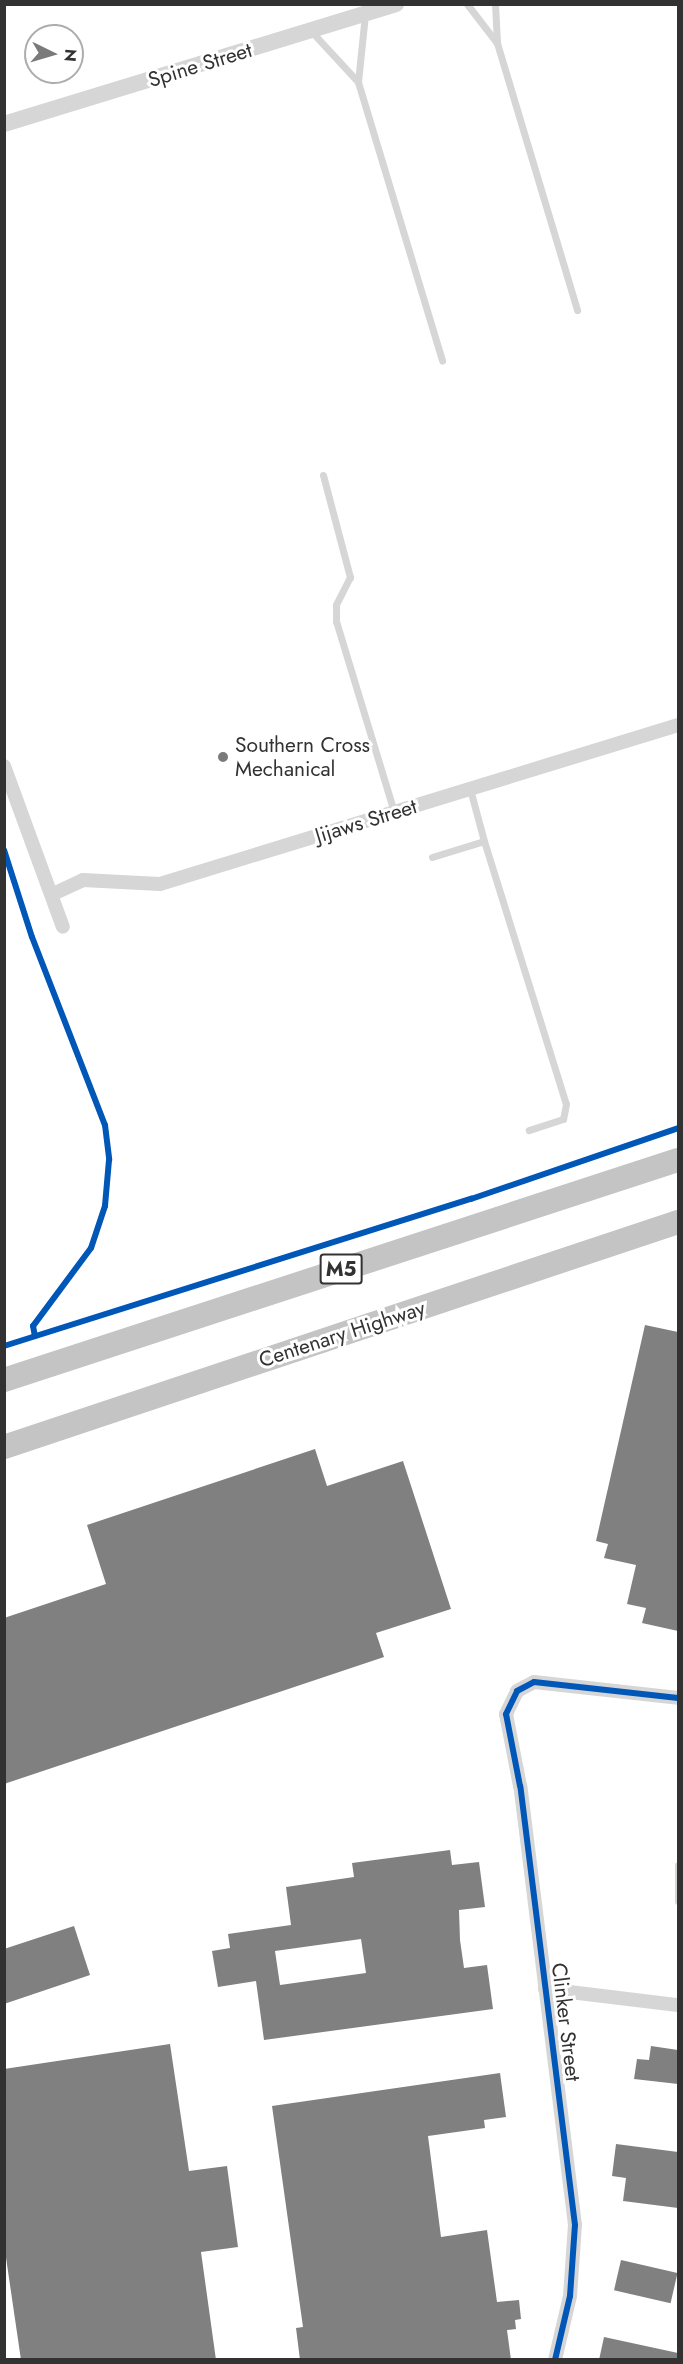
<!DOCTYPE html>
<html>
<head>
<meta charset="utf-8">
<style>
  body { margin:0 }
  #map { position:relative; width:683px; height:2364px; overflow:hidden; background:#fff; font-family:Jost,sans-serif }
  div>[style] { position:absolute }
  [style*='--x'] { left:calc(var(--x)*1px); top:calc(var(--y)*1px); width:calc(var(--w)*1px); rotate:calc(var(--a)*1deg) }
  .building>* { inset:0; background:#808080; transform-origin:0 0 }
  .service>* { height:7px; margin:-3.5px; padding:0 3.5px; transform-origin:3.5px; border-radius:3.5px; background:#d6d6d6 }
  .minor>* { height:14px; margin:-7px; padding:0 7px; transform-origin:7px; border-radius:7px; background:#d6d6d6 }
  .tertiary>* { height:16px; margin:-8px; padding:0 8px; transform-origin:8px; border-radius:8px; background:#d6d6d6 }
  .motorway>* { height:24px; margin:-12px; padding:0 12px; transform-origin:12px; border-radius:12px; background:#c4c4c4 }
  .cycleway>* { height:6px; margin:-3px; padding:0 3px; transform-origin:3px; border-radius:3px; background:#0057b8 }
  .dots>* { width:16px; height:16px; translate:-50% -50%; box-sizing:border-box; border:3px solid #fff; border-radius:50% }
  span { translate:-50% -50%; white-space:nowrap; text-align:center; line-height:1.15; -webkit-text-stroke:6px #fff; paint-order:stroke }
  .shield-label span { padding:2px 4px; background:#fff; border:2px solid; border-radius:4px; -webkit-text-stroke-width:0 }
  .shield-label { font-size:20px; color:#323232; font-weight:700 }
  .street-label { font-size:21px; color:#323232 }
  .poi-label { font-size:21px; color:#323232 }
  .left { translate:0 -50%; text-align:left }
  .frame { position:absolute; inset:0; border:6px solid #323232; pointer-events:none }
  .north { position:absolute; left:24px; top:24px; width:60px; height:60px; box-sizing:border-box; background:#fff; border:2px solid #adadad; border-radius:50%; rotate:95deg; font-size:16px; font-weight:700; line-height:24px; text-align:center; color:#323232 }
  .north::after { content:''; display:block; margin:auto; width:21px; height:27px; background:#7a7a7a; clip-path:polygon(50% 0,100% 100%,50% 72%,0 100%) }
</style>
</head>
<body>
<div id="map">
  <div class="building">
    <i style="clip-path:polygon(645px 1325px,678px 1332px,678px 1631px,642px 1623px,646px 1608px,627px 1604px,636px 1565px,604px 1558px,608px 1544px,596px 1541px)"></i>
    <i style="clip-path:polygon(315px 1449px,327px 1486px,403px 1461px,451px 1609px,376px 1633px,384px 1657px,4px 1784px,4px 1618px,106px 1584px,87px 1525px)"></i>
    <i style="clip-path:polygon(evenodd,450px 1850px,452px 1865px,479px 1862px,485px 1907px,459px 1910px,460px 1940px,464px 1968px,487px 1965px,493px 2009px,264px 2040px,256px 1981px,218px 1987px,212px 1951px,230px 1948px,228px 1934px,291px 1925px,286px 1887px,354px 1877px,352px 1863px,450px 1850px,361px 1939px,366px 1973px,280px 1985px,275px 1951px,361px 1939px)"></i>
    <i style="clip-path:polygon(74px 1926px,90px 1975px,4px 2004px,4px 1949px)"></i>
    <i style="clip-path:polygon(170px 2044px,189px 2171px,227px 2166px,238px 2247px,201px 2252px,216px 2360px,21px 2360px,4px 2244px,4px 2069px)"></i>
    <i style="clip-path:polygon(651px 2046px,678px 2050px,678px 2084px,634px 2079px,637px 2059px,649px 2060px)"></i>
    <i style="clip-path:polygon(500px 2073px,506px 2117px,484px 2120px,485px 2128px,428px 2136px,441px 2237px,487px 2230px,497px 2302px,519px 2300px,521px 2319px,515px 2320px,516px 2329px,507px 2330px,511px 2360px,300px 2360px,296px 2328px,303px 2327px,272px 2106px)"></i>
    <i style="clip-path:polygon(616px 2144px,678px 2152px,678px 2208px,623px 2201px,626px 2178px,612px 2176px)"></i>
    <i style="left:621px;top:2260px;width:58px;height:31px;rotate:13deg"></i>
    <i style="clip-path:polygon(604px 2337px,678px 2353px,678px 2360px,599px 2360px)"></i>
  </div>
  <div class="service">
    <i style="--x:467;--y:4;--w:49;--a:52.4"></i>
    <i style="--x:495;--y:4;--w:39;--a:87"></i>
    <i style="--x:497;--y:43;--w:279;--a:73.3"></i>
    <i style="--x:311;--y:31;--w:69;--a:47.3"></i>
    <i style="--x:358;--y:82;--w:68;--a:-84.1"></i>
    <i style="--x:358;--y:82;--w:291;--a:73.2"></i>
    <i style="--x:323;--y:475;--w:106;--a:75.2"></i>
    <i style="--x:350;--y:577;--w:31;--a:117"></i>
    <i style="--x:336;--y:605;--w:16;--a:90"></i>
    <i style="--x:336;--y:621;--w:200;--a:73.1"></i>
    <i style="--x:484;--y:841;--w:275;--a:72.7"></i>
    <i style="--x:566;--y:1104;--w:15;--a:101"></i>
    <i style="--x:563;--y:1119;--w:36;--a:162"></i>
    <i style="--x:432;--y:857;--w:54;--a:-17.1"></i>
    <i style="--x:484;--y:841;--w:54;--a:-105.1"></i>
    <i style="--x:678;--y:1865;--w:36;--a:90"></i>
  </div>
  <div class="minor">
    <i style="--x:4;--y:766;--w:171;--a:69.9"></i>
    <i style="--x:53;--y:894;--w:33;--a:-25"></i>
    <i style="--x:83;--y:880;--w:77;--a:3"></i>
    <i style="--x:160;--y:884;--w:542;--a:-17.06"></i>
    <i style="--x:545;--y:1989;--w:134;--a:6.9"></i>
    <i style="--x:555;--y:2360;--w:66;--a:-76.8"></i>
    <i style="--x:570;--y:2296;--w:71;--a:-86"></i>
    <i style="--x:575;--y:2225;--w:442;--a:-97.1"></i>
    <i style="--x:520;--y:1786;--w:73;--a:-101"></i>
    <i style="--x:506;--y:1714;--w:25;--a:-64"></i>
    <i style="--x:517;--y:1691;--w:19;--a:-28"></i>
    <i style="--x:534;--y:1682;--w:145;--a:6.3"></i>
  </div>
  <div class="tertiary">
    <i style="--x:4;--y:124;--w:410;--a:-17"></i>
  </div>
  <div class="motorway">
    <i style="--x:4;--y:1380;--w:709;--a:-18.08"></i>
    <i style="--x:4;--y:1447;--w:711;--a:-18.46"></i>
  </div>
  <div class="cycleway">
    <i style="--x:4;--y:850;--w:91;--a:72.2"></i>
    <i style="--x:32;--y:937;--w:202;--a:68.8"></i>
    <i style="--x:105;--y:1125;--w:35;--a:83"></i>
    <i style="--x:109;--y:1160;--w:46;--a:95"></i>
    <i style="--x:105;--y:1206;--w:44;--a:108.4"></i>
    <i style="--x:91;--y:1248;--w:97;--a:126.6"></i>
    <i style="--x:33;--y:1326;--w:10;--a:79"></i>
    <i style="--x:4;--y:1346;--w:490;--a:-17.5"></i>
    <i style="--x:471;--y:1199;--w:219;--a:-18.9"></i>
    <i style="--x:555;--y:2360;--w:66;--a:-76.8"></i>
    <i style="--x:570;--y:2296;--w:71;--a:-86"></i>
    <i style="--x:575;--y:2225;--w:442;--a:-97.1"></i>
    <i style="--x:520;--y:1786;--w:73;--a:-101"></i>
    <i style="--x:506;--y:1714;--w:25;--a:-64"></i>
    <i style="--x:517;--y:1691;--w:19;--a:-28"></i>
    <i style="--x:534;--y:1682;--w:145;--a:6.3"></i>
  </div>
  <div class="dots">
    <i style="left:223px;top:757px;background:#7a7a7a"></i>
  </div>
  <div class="shield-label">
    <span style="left:341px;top:1269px">M5</span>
  </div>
  <div class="street-label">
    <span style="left:200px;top:65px;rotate:-17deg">Spine Street</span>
    <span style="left:366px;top:821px;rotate:-17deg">Jijaws Street</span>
    <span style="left:342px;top:1334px;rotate:-18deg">Centenary Highway</span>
    <span style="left:566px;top:2022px;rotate:83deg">Clinker Street</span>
  </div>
  <div class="poi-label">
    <span class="left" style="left:235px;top:757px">Southern Cross<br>Mechanical</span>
  </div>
  <div class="frame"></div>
  <div class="north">N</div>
</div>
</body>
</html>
